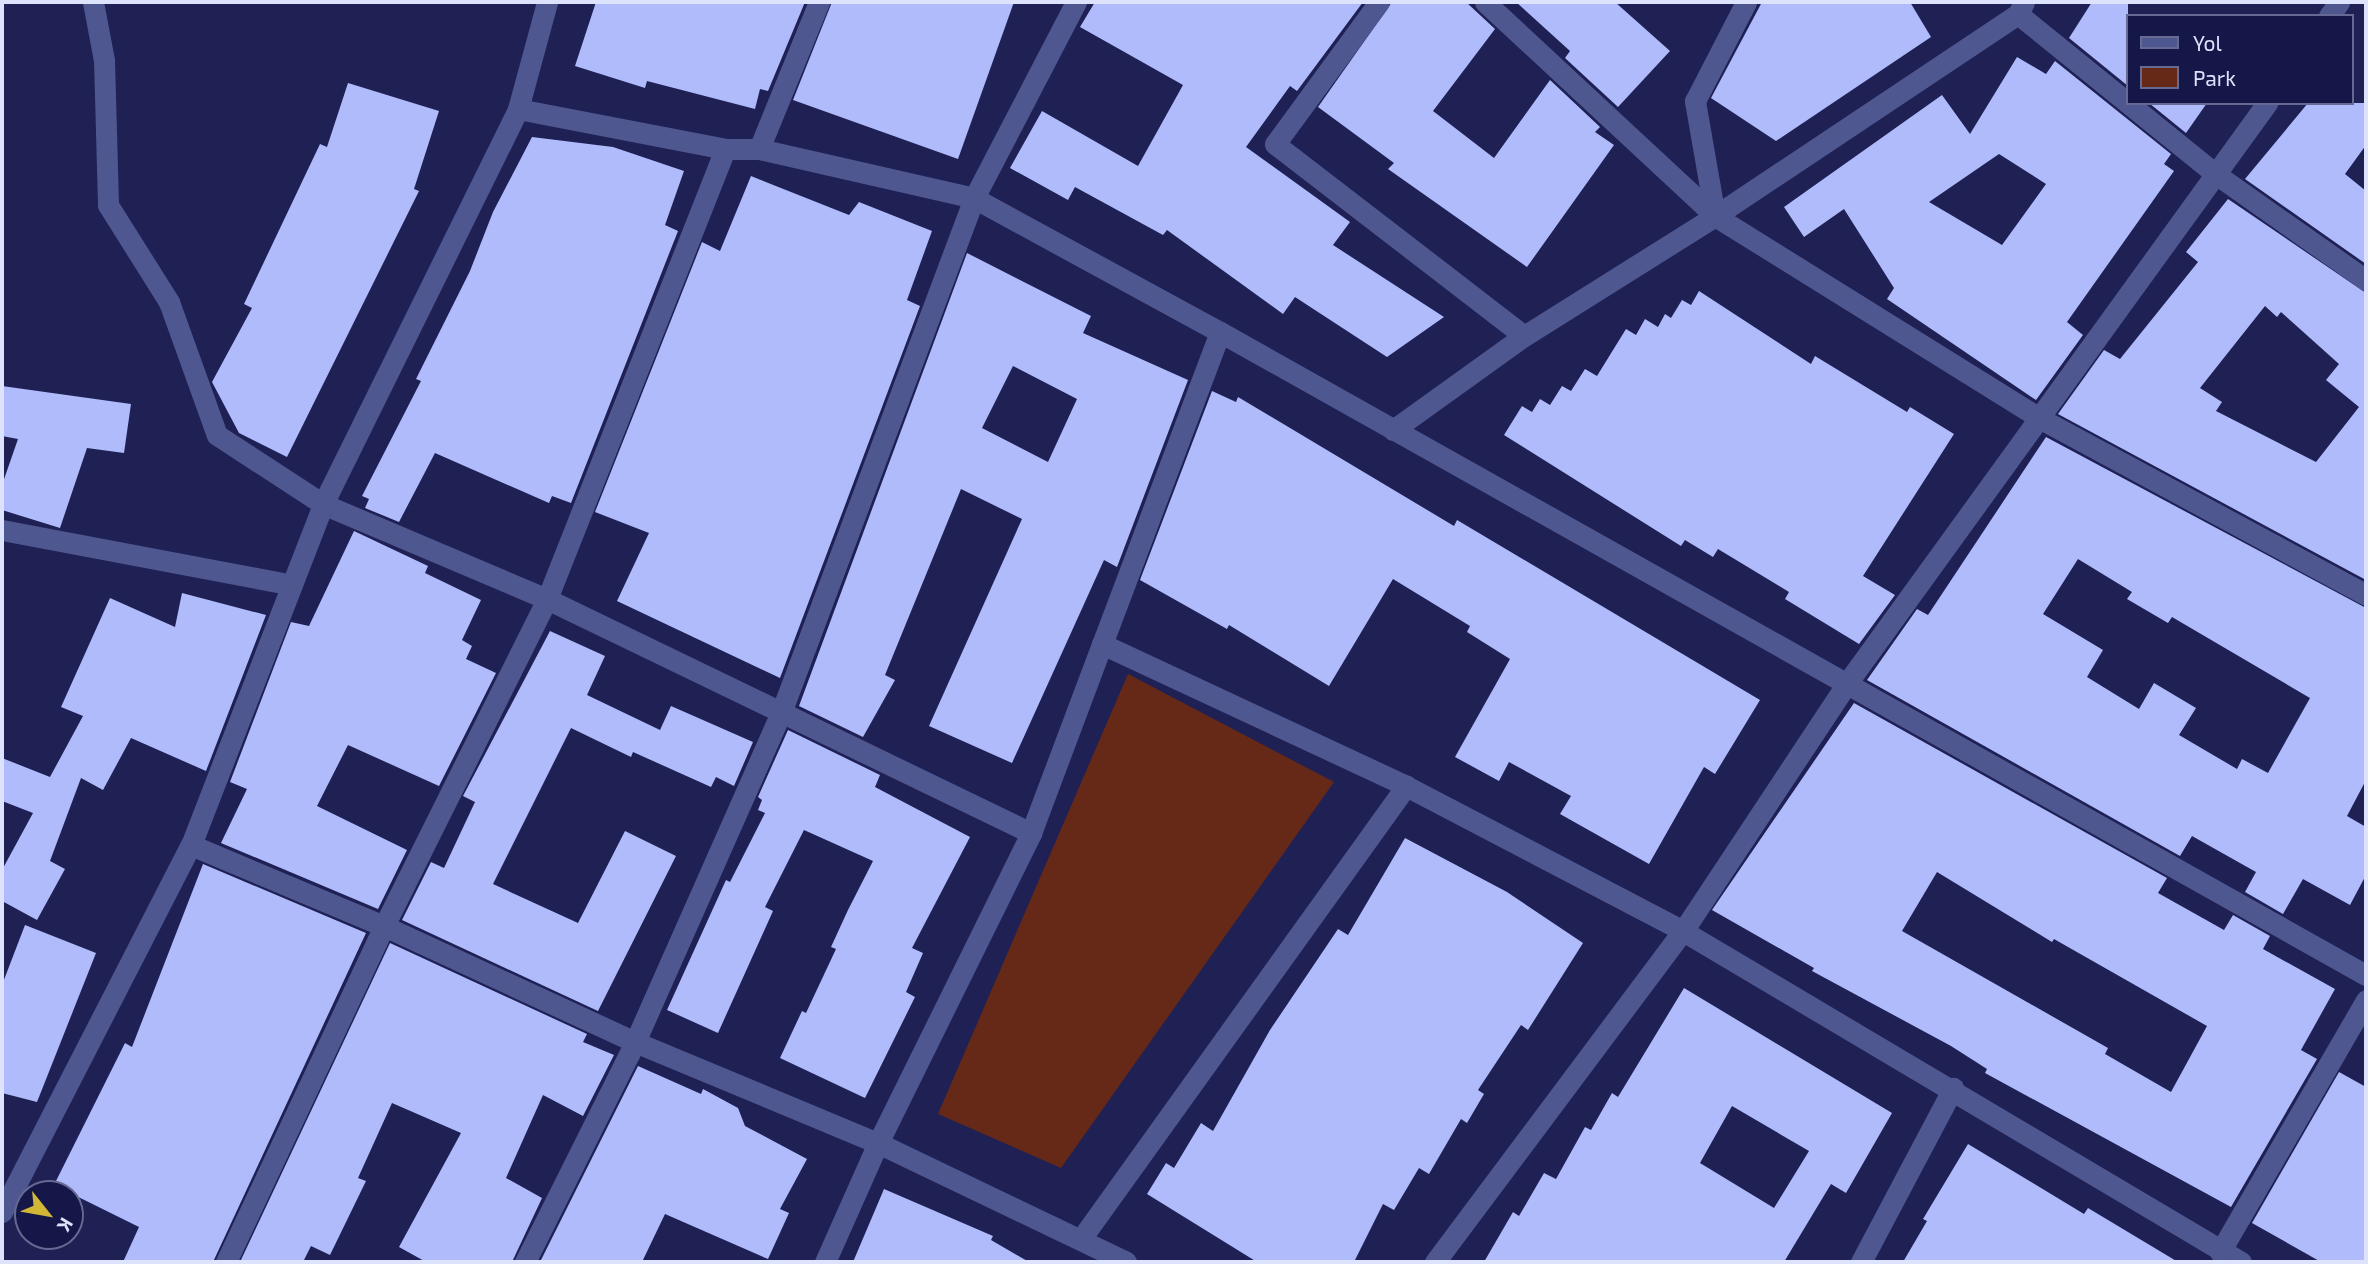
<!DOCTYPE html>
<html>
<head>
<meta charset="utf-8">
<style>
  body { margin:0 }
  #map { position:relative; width:2368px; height:1264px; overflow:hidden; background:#1f2155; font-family:"Exo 2",sans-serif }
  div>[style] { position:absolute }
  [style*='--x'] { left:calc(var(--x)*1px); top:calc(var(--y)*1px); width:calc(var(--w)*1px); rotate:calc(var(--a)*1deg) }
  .green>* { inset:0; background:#662817 }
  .building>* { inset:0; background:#b0bbfc }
  .minor>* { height:21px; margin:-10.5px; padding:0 10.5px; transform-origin:10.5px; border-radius:10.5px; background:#4f5790 }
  span { translate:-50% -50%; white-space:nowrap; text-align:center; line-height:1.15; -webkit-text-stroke:7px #161749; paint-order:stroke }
  .frame { position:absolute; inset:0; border:4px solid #dde3fd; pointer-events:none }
  .legend { position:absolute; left:2126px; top:14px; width:228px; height:91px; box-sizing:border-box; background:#161749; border:2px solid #666991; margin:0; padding:9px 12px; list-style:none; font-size:21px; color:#dde3fd }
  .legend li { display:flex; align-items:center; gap:14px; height:35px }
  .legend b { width:35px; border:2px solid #666991 }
  .north { position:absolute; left:14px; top:1180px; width:70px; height:70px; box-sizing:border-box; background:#161749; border:2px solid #666991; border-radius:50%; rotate:121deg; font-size:19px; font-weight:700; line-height:28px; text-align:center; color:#dde3fd }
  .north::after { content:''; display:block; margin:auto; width:24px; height:32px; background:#d2b736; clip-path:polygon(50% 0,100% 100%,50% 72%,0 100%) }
</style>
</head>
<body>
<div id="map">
  <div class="green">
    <i style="clip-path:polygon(1128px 674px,1334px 782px,1061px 1168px,938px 1114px)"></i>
  </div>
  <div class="building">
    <i style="clip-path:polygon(596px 2px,805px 2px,768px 91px,760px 89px,755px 109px,647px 81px,645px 88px,575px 66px)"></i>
    <i style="clip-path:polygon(832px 2px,1014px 2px,958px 159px,793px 100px)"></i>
    <i style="clip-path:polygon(1095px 2px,1363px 2px,1297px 91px,1290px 86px,1246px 147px,1350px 222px,1333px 245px,1444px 317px,1387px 357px,1295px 297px,1283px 314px,1167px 230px,1163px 235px,1075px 187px,1068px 200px,1010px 168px,1042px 111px,1138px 166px,1183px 85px,1080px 27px)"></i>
    <i style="clip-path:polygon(1392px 2px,1466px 2px,1495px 29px,1433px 111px,1494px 158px,1550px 80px,1600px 127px,1595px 132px,1614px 145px,1527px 267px,1388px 169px,1394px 163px,1318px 107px)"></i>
    <i style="clip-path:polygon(1516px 2px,1615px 2px,1670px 51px,1618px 107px,1565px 58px,1570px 51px)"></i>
    <i style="clip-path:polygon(1762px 2px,1910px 2px,1931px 37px,1776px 141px,1711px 98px)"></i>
    <i style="clip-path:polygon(2092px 2px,2128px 2px,2128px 86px,2069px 38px)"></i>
    <i style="clip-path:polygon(evenodd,2017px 57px,2046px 74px,2055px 61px,2171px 154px,2164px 164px,2174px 171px,2067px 322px,2083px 335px,2036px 400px,1887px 299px,1894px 288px,1844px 209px,1804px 237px,1784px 207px,1942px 95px,1970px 134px,2017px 57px,1999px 154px,2046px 184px,2002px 245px,1929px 202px,1999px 154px)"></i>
    <i style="clip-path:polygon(348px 83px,439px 111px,414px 189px,419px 191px,287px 457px,239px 433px,212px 382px,252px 308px,244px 304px,320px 144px,327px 147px)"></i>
    <i style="clip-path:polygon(2149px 103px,2207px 103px,2186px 133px)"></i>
    <i style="clip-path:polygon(2308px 103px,2366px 103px,2366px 145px,2345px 174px,2366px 191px,2366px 264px,2245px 179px)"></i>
    <i style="clip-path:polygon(532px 137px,613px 147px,684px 171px,665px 225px,678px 231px,571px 503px,552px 496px,549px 503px,435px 453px,399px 522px,365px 508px,369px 499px,362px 496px,421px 381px,416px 379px,470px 271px,493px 212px)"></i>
    <i style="clip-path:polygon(751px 176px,849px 215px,859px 202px,932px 231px,907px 300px,920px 306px,780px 678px,617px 601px,649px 533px,595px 512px,702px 242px,720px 251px)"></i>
    <i style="clip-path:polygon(evenodd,2228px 199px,2366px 293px,2366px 580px,2058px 414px,2104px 350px,2120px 359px,2198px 262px,2186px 252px,2228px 199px,2265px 306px,2277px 317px,2281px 312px,2339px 364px,2326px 380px,2359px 407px,2316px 462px,2216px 411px,2222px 402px,2200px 388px,2265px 306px)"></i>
    <i style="clip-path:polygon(evenodd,967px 253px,1091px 316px,1083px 333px,1188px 380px,1117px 567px,1104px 560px,1012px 763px,929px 726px,1022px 519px,961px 489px,885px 675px,895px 680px,863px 737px,799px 706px,967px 253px,1013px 366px,1077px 399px,1048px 462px,982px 428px,1013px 366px)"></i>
    <i style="clip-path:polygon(1699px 291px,1811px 364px,1815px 356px,1907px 412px,1910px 407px,1954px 434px,1863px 576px,1895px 595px,1859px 644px,1785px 599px,1789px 592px,1718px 549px,1713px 557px,1685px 540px,1681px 546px,1504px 435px,1522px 406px,1532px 412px,1540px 399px,1550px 405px,1562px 386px,1571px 391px,1585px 369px,1597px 376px,1626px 329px,1636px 335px,1645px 319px,1658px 327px,1665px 314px,1671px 318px,1682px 300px,1691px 305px)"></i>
    <i style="clip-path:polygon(2px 386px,131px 404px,124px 453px,87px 448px,60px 528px,2px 510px,2px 485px,18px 439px,2px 436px)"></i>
    <i style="clip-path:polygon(1212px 391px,1236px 402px,1238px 397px,1454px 526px,1457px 520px,1760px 700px,1715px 774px,1704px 767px,1649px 864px,1560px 814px,1571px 796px,1509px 762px,1499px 781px,1455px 757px,1510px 659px,1467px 632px,1470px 626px,1393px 579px,1329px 686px,1229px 625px,1227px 629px,1140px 580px)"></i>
    <i style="clip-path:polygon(evenodd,2046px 437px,2366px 608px,2366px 780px,2347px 816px,2366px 827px,2366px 875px,2350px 905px,2303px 879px,2283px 914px,2245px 892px,2256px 872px,2192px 836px,2180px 856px,1867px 680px,1917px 609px,1928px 615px,2046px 437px,2078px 559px,2132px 592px,2127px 599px,2168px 623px,2172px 617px,2310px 698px,2268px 773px,2242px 759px,2237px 769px,2179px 735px,2196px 708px,2154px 683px,2139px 709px,2087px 677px,2103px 650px,2043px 614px,2078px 559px)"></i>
    <i style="clip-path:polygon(354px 531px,428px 566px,425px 573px,481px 600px,462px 640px,472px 646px,466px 659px,496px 673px,439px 786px,348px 745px,317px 806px,407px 850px,378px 909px,221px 843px,247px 789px,230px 782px,291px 622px,309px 626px)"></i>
    <i style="clip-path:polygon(182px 593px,266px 615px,206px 771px,131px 738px,103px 790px,81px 778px,50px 861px,65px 869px,37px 920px,2px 901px,2px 870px,33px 813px,2px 801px,2px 758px,50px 777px,83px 716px,61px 707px,110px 598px,175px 627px)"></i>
    <i style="clip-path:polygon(550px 631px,605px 656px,587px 695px,660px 730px,671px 706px,753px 742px,734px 786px,716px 777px,711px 787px,633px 752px,631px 757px,571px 728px,493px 884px,578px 923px,625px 831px,676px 856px,598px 1011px,402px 920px,431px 862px,444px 868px,475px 802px,463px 796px)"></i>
    <i style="clip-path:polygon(evenodd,1854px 703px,2167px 878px,2158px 893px,2224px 930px,2233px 915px,2270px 936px,2263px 949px,2335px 989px,2301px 1050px,2317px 1059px,2231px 1207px,1985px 1073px,1987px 1069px,1951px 1046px,1812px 971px,1814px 968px,1712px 910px,1854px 703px,1937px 872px,2052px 942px,2054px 939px,2207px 1026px,2171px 1092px,2105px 1054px,2108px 1048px,1902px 931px,1937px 872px)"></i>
    <i style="clip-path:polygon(788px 730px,880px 775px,875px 787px,970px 837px,912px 948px,923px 953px,906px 992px,915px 997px,865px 1098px,780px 1058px,802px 1011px,806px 1013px,836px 949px,831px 947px,848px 910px,873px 861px,804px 830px,765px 907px,773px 911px,718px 1033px,667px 1010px,726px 880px,730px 882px,765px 813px,758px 810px,762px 800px,758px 797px)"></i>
    <i style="clip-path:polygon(1405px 838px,1507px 892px,1583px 943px,1528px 1030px,1521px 1025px,1478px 1090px,1484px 1094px,1467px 1123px,1461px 1119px,1429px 1174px,1419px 1168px,1394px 1210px,1383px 1204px,1354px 1262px,1257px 1262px,1147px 1194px,1166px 1163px,1174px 1168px,1201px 1123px,1213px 1131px,1270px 1030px,1338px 929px,1348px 935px)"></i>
    <i style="clip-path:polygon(203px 864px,366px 933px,213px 1262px,123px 1262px,139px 1227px,54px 1185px,125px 1043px,132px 1047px)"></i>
    <i style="clip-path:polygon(25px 925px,96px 953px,37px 1102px,2px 1093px,2px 985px)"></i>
    <i style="clip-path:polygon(390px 943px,587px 1034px,583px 1042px,614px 1055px,583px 1116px,543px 1095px,506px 1178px,542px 1198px,512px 1262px,426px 1262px,399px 1247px,461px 1133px,392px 1103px,358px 1178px,366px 1181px,330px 1255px,311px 1246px,303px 1262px,240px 1262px)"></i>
    <i style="clip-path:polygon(evenodd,1684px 988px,1892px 1113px,1846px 1193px,1831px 1184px,1784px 1262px,1484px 1262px,1513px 1212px,1519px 1216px,1544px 1173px,1556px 1179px,1585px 1127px,1591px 1130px,1612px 1093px,1618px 1097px,1684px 988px,1732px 1106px,1809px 1151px,1774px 1208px,1700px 1163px,1732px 1106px)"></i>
    <i style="clip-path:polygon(638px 1066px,701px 1094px,703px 1089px,738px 1108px,745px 1126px,807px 1159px,780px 1209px,789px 1213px,768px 1259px,665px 1214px,642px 1262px,540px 1262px)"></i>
    <i style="clip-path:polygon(2339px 1072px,2366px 1087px,2366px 1262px,2321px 1262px,2252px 1223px)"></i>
    <i style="clip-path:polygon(1968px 1144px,2084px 1214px,2088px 1208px,2178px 1262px,1903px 1262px,1927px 1221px,1923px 1219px)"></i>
    <i style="clip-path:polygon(884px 1189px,993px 1236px,991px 1240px,1029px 1262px,853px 1262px)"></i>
  </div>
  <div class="minor">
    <i style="--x:93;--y:2;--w:59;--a:79.3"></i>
    <i style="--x:104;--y:60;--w:145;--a:88.4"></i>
    <i style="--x:108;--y:205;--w:115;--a:57.8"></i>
    <i style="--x:169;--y:302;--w:141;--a:70.2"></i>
    <i style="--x:217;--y:435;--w:126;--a:33.1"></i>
    <i style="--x:323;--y:504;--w:243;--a:23"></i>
    <i style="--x:547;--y:599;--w:538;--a:25.8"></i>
    <i style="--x:1379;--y:2;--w:176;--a:126.2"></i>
    <i style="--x:1275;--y:144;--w:314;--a:37.6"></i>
    <i style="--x:1485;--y:2;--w:314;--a:42.9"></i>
    <i style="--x:1715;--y:216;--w:384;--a:31.9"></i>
    <i style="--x:2041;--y:419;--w:370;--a:28.4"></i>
    <i style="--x:2018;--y:14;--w:256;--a:39"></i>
    <i style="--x:2217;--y:175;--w:182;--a:35.2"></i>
    <i style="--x:2329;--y:16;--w:17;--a:-54"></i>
    <i style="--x:518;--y:109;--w:211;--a:10.9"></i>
    <i style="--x:725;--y:149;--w:34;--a:0"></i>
    <i style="--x:759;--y:149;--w:221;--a:12.8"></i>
    <i style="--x:974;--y:198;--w:280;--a:28.6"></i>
    <i style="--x:1220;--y:332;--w:1314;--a:29.3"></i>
    <i style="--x:759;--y:149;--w:159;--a:-67.8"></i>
    <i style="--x:1715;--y:216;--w:117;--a:-99.9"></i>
    <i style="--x:1695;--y:101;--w:111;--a:-62.7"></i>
    <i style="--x:1220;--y:332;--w:334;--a:110.7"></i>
    <i style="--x:1102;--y:644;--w:336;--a:25"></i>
    <i style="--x:1406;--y:786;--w:313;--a:27.6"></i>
    <i style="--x:1683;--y:931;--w:649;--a:30.68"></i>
    <i style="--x:1393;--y:430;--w:161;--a:-35.7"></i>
    <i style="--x:1524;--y:336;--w:226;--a:-32.1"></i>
    <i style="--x:1715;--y:216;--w:364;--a:-33.7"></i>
    <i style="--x:2018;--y:14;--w:13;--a:-63"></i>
    <i style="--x:2;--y:530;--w:295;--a:10.7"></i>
    <i style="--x:191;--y:845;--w:209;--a:22.8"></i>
    <i style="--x:384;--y:926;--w:277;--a:24.8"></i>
    <i style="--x:635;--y:1042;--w:263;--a:22.6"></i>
    <i style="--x:878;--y:1143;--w:275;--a:25.6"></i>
    <i style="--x:2;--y:1212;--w:413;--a:-62.8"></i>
    <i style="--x:191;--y:845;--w:366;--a:-68.8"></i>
    <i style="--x:323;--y:504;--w:441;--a:-63.7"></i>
    <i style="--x:518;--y:109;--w:111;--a:-74.8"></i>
    <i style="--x:1081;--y:1239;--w:558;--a:-54.34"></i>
    <i style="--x:2220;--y:1252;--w:291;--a:-59.9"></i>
    <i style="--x:226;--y:1262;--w:371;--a:-64.8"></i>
    <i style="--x:384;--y:926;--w:365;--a:-63.5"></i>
    <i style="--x:547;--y:599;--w:484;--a:-68.4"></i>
    <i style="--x:525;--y:1262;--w:246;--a:-63.4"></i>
    <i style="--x:635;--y:1042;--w:363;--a:-66.1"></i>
    <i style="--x:782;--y:710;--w:547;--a:-69.44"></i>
    <i style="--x:974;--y:198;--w:221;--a:-62.5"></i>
    <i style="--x:825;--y:1262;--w:130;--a:-66"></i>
    <i style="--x:878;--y:1143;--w:346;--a:-63.7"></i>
    <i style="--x:1031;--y:833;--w:202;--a:-69.4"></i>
    <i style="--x:1435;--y:1262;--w:414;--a:-53.2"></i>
    <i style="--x:1683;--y:931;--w:294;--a:-56.5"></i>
    <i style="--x:1845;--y:686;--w:720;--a:-54.1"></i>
    <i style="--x:1861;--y:1262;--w:197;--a:-62.1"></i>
  </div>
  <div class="frame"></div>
  <ul class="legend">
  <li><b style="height:9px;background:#4f5790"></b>Yol</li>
  <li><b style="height:19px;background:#662817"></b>Park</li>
  </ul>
  <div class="north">K</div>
</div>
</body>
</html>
